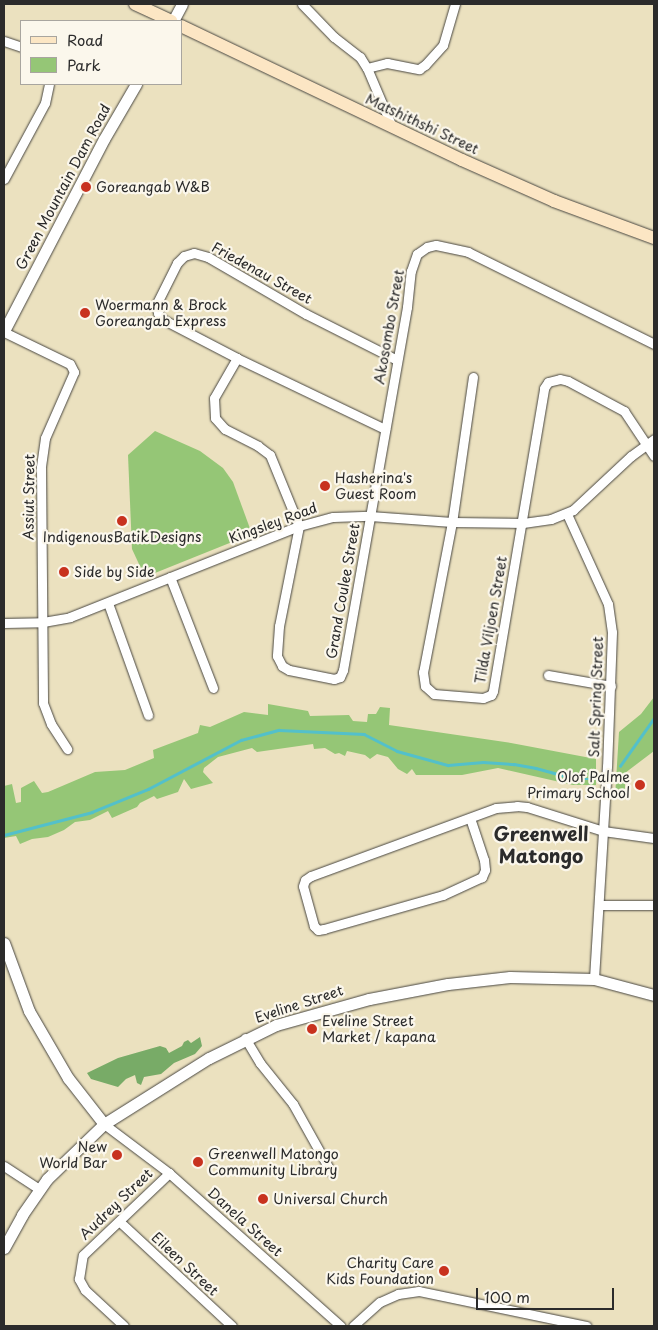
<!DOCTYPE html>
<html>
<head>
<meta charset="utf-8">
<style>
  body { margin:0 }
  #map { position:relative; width:658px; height:1330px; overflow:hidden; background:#ebe1bf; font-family:"Playpen Sans",sans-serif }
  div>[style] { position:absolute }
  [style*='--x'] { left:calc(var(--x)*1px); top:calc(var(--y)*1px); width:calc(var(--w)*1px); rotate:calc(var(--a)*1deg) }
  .green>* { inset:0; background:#95c676 }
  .forest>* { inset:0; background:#78ab67 }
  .stream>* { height:2.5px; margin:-1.25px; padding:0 1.25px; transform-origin:1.25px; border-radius:1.25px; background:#53c0ca }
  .roads { filter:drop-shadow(0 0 1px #484641) drop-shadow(0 0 1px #484641) }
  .minor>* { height:9px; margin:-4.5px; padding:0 4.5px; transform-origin:4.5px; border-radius:4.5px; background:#fff }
  .tertiary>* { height:11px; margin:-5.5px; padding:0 5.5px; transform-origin:5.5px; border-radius:5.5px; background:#fff }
  .secondary>* { height:12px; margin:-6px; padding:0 6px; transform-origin:6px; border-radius:6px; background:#fce6c4 }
  .dots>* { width:14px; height:14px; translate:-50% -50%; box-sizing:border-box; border:2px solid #fbf7ec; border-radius:50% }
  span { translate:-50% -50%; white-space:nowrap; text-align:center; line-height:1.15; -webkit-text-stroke:4.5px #fbf7ec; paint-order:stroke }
  .street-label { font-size:14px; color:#2b2b2b }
  .poi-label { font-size:14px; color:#2b2b2b }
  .left { translate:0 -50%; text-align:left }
  .right { translate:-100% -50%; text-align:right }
  .district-label { font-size:19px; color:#2b2b2b; font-weight:700 }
  .frame { position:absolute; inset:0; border:5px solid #2b2b2b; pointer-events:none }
  .legend { position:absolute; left:20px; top:20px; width:162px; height:65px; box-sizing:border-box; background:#fbf7ec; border:1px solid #a8a59f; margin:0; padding:6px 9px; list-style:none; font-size:15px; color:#2b2b2b }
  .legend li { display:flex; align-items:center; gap:10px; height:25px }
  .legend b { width:25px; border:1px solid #a8a59f }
  .scale { position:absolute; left:476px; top:1288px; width:138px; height:22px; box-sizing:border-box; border:2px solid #2b2b2b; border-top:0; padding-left:6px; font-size:15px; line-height:18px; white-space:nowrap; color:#2b2b2b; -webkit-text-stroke:4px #fbf7ec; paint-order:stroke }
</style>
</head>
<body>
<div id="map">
  <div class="green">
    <i style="clip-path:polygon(155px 431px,200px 451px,223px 468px,233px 482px,252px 534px,145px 577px,132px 549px,128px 455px)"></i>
    <i style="clip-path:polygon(654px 697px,654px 751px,625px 773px,625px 797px,615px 797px,619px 732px,641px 714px)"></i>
    <i style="clip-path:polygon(268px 704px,308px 711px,310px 716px,349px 715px,353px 721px,367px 722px,368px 714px,376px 714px,380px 707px,390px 708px,389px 725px,511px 743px,596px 759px,596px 785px,573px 785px,498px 768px,462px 775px,416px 775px,412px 769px,407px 774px,398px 769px,388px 757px,377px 754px,370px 759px,365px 755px,347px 751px,345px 756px,339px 753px,335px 754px,325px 748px,314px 749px,313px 744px,257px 752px,252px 748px,218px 757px,204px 768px,203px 772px,213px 783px,191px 789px,184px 779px,178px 792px,157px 799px,154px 796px,140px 803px,137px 807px,112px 818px,108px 811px,90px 820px,75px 822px,64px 830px,48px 837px,32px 839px,20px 844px,16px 836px,4px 838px,4px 786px,12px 784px,16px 803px,21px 802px,21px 788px,34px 781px,42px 793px,48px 792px,95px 772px,125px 770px,154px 758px,153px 750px,198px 733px,200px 725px,210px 727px,244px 712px,268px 715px)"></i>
  </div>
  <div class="forest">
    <i style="clip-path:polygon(200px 1037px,202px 1046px,195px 1054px,174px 1063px,161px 1074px,144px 1077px,141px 1085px,137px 1083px,135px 1075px,126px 1079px,118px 1087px,91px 1079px,87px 1073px,118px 1058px,160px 1046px,166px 1048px,169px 1053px,182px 1046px,184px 1042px,188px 1040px,191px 1043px)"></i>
  </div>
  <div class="stream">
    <i style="--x:620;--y:766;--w:59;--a:-54.7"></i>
    <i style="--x:4;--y:835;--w:91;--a:-14.6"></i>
    <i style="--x:92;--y:812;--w:61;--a:-22.3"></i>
    <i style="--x:148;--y:789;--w:105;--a:-27.8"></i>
    <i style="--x:241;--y:740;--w:39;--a:-15"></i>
    <i style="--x:279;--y:730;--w:85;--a:2.7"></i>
    <i style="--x:364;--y:734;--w:37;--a:27"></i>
    <i style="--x:397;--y:751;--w:53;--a:15.4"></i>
    <i style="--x:448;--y:765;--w:35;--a:-5"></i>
    <i style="--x:483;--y:762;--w:31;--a:4"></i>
    <i style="--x:514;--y:764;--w:22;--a:10"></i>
    <i style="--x:536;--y:768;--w:41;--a:15.4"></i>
    <i style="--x:576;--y:779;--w:20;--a:0"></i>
  </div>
  <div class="roads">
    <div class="minor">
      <i style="--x:302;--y:4;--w:46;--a:45.9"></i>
      <i style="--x:334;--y:37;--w:33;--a:38"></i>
      <i style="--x:360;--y:57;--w:13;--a:58"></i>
      <i style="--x:367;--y:68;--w:64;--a:67"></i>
      <i style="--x:4;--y:41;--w:18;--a:19"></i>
      <i style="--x:367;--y:68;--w:21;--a:-14"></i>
      <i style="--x:387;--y:63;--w:33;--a:11"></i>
      <i style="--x:419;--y:69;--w:7;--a:-34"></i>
      <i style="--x:425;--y:65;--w:27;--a:-48"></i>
      <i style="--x:443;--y:45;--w:43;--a:-73.7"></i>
      <i style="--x:4;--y:179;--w:86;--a:-61.7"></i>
      <i style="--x:45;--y:103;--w:19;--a:-78"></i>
      <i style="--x:4;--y:332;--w:73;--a:25.9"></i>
      <i style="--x:70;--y:364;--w:9;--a:63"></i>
      <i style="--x:74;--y:372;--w:72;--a:113.7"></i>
      <i style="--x:45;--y:438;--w:30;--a:98"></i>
      <i style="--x:41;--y:468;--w:235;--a:89.5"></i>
      <i style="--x:43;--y:703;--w:22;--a:69"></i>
      <i style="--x:51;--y:724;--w:30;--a:57"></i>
      <i style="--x:237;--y:358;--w:46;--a:119.9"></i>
      <i style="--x:214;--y:398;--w:20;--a:87"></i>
      <i style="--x:215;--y:418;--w:15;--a:48"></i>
      <i style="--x:225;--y:429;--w:37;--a:27"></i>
      <i style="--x:258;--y:446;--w:15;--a:37"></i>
      <i style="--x:270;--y:455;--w:77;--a:67.8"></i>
      <i style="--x:299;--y:526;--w:102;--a:101.3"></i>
      <i style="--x:279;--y:626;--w:30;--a:94"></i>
      <i style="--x:277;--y:656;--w:11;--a:63"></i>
      <i style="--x:282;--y:666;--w:8;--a:30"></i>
      <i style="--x:289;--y:670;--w:46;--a:11.3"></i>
      <i style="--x:334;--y:679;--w:6;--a:-18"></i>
      <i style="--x:340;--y:677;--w:8;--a:-67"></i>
      <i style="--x:343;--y:670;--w:369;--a:-80"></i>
      <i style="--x:407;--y:307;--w:36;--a:-84"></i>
      <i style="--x:411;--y:271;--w:18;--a:-71"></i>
      <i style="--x:417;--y:254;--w:12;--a:-35"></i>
      <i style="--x:427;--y:247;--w:9;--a:-13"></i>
      <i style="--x:436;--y:245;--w:33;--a:12"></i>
      <i style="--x:468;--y:252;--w:208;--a:26.3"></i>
      <i style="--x:473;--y:377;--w:147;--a:98.2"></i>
      <i style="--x:452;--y:522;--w:153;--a:100.9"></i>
      <i style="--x:423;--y:672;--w:14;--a:82"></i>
      <i style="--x:425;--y:686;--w:12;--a:42"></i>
      <i style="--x:434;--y:694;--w:49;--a:4.7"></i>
      <i style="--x:483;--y:698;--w:9;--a:-21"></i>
      <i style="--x:491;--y:695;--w:4;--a:-63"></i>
      <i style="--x:493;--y:691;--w:307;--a:-80.4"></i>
      <i style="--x:544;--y:388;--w:7;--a:-56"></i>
      <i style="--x:548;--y:382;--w:12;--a:-14"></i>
      <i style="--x:560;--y:379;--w:8;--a:14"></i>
      <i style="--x:568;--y:381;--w:64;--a:28.2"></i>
      <i style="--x:624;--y:411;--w:54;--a:56.3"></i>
      <i style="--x:385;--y:429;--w:164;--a:-154.4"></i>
      <i style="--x:237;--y:358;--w:85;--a:-152.5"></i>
      <i style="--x:162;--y:319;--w:7;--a:-124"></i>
      <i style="--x:158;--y:313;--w:10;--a:-96"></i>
      <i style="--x:157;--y:303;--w:45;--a:-63.4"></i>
      <i style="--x:177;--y:263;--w:10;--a:-45"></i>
      <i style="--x:184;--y:256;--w:10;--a:-17"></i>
      <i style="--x:194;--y:253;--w:15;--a:16"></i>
      <i style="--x:208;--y:257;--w:113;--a:30.2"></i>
      <i style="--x:306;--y:314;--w:102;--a:26.8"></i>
      <i style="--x:567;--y:514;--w:99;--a:65.5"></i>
      <i style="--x:608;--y:604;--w:28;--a:82"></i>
      <i style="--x:612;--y:632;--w:134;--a:92.1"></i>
      <i style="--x:607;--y:766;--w:213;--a:93.5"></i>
      <i style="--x:170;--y:577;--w:119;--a:68.8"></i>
      <i style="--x:108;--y:603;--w:119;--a:70.3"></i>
      <i style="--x:4;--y:623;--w:39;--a:-1"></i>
      <i style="--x:43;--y:622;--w:27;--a:-10"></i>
      <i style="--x:70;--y:617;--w:246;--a:-21.7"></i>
      <i style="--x:299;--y:526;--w:35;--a:-15"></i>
      <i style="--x:333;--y:517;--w:37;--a:-2"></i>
      <i style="--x:370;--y:516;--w:82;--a:4.2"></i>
      <i style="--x:452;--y:522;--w:71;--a:0.8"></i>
      <i style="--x:523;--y:523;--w:28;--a:-8"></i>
      <i style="--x:551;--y:519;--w:24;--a:-22"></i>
      <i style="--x:573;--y:510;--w:79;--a:-43"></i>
      <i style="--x:631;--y:456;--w:29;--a:-36"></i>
      <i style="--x:548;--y:675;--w:64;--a:9.9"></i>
      <i style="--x:470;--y:818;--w:44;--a:71.6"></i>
      <i style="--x:484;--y:860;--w:10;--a:84"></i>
      <i style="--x:485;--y:870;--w:8;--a:113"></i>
      <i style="--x:482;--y:877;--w:43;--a:155.2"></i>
      <i style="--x:443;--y:895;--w:124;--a:164.1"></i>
      <i style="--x:324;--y:929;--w:6;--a:171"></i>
      <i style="--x:318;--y:930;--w:6;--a:-135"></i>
      <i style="--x:314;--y:926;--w:41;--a:-105.4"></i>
      <i style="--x:303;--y:886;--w:6;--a:-72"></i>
      <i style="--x:305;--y:880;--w:7;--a:-34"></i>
      <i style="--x:311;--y:876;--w:197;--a:-20.2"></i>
      <i style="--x:496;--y:808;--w:21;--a:-5"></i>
      <i style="--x:517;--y:806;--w:10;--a:6"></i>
      <i style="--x:527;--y:807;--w:80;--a:17.5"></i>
      <i style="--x:603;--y:831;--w:51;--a:7.8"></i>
      <i style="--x:599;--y:905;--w:55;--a:0"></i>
      <i style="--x:245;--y:1038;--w:29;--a:59"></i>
      <i style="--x:260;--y:1063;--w:53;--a:51.2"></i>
      <i style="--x:293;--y:1104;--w:78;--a:60.8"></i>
      <i style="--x:104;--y:1124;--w:81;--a:37"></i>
      <i style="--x:169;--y:1173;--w:230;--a:41.7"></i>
      <i style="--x:4;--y:1166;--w:42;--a:33.3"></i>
      <i style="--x:120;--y:1222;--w:153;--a:42.9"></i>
      <i style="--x:124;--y:1326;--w:53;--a:-137.3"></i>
      <i style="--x:85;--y:1290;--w:13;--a:-119"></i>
      <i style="--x:79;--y:1279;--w:24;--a:-81"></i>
      <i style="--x:83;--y:1255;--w:119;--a:-43.6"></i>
      <i style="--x:353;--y:1326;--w:36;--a:-42"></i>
      <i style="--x:380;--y:1302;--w:20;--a:-24"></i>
      <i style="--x:398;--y:1294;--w:21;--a:-8"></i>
      <i style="--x:419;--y:1291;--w:171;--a:11.8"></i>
    </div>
    <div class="tertiary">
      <i style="--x:173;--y:21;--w:19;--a:-62"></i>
      <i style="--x:4;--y:331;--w:216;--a:-62.5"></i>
      <i style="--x:104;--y:139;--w:64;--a:-59.8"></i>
      <i style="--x:4;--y:943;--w:72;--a:69.8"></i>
      <i style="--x:29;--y:1011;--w:78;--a:59.8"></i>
      <i style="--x:68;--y:1078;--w:58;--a:52"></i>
      <i style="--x:4;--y:1248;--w:38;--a:-61"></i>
      <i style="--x:22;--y:1215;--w:44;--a:-55.2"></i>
      <i style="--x:47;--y:1179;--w:79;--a:-44"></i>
      <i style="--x:104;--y:1124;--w:124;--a:-32.2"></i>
      <i style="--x:209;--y:1058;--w:75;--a:-26.2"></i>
      <i style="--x:276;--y:1025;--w:97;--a:-15.6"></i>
      <i style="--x:369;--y:999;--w:80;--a:-10.8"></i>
      <i style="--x:448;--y:984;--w:62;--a:-6.4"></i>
      <i style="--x:510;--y:977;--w:84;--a:1.4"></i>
      <i style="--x:594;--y:979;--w:62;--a:14.9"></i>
    </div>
    <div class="secondary">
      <i style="--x:135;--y:4;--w:40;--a:25"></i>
      <i style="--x:181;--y:26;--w:311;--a:25.5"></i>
      <i style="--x:462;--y:160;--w:101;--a:24"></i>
      <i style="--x:554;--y:201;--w:107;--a:20.3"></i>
    </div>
  </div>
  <div class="dots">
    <i style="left:86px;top:187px;background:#c8321e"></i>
    <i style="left:85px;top:313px;background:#c8321e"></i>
    <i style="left:325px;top:486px;background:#c8321e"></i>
    <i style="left:122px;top:521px;background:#c8321e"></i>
    <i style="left:64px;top:572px;background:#c8321e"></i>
    <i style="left:640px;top:785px;background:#c8321e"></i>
    <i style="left:312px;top:1029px;background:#c8321e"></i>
    <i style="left:117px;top:1155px;background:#c8321e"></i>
    <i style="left:198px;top:1162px;background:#c8321e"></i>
    <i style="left:263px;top:1199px;background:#c8321e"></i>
    <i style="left:444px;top:1271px;background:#c8321e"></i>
  </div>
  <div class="street-label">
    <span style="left:422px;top:124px;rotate:25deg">Matshithshi Street</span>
    <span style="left:63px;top:187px;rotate:-62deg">Green Mountain Dam Road</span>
    <span style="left:262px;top:273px;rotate:29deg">Friedenau Street</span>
    <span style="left:389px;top:327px;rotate:-80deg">Akosombo Street</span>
    <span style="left:29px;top:497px;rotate:-89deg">Assiut Street</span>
    <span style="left:273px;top:523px;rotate:-20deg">Kingsley Road</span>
    <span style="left:343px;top:591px;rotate:-80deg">Grand Coulee Street</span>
    <span style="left:491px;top:620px;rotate:-80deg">Tilda Viljoen Street</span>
    <span style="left:596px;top:697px;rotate:-88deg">Salt Spring Street</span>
    <span style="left:299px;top:1004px;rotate:-18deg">Eveline Street</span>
    <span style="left:116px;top:1204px;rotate:-44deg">Audrey Street</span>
    <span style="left:245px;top:1222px;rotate:42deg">Danela Street</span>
    <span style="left:185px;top:1264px;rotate:43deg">Eileen Street</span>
  </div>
  <div class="poi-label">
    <span class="left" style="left:96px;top:187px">Goreangab W&amp;B</span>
    <span class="left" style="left:95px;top:313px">Woermann &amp; Brock<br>Goreangab Express</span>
    <span class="left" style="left:335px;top:486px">Hasherina's<br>Guest Room</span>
    <span style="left:122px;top:537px">IndigenousBatikDesigns</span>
    <span class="left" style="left:74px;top:572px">Side by Side</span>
    <span class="right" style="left:630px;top:785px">Olof Palme<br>Primary School</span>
    <span class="left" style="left:322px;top:1029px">Eveline Street<br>Market / kapana</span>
    <span class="right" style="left:107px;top:1155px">New<br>World Bar</span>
    <span class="left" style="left:208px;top:1162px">Greenwell Matongo<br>Community Library</span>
    <span class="left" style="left:273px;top:1199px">Universal Church</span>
    <span class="right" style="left:434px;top:1271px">Charity Care<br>Kids Foundation</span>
  </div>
  <div class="district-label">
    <span style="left:541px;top:845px">Greenwell<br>Matongo</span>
  </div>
  <div class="frame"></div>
  <ul class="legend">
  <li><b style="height:6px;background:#fce6c4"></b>Road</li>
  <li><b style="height:14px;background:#95c676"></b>Park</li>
  </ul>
  <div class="scale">100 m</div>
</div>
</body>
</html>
